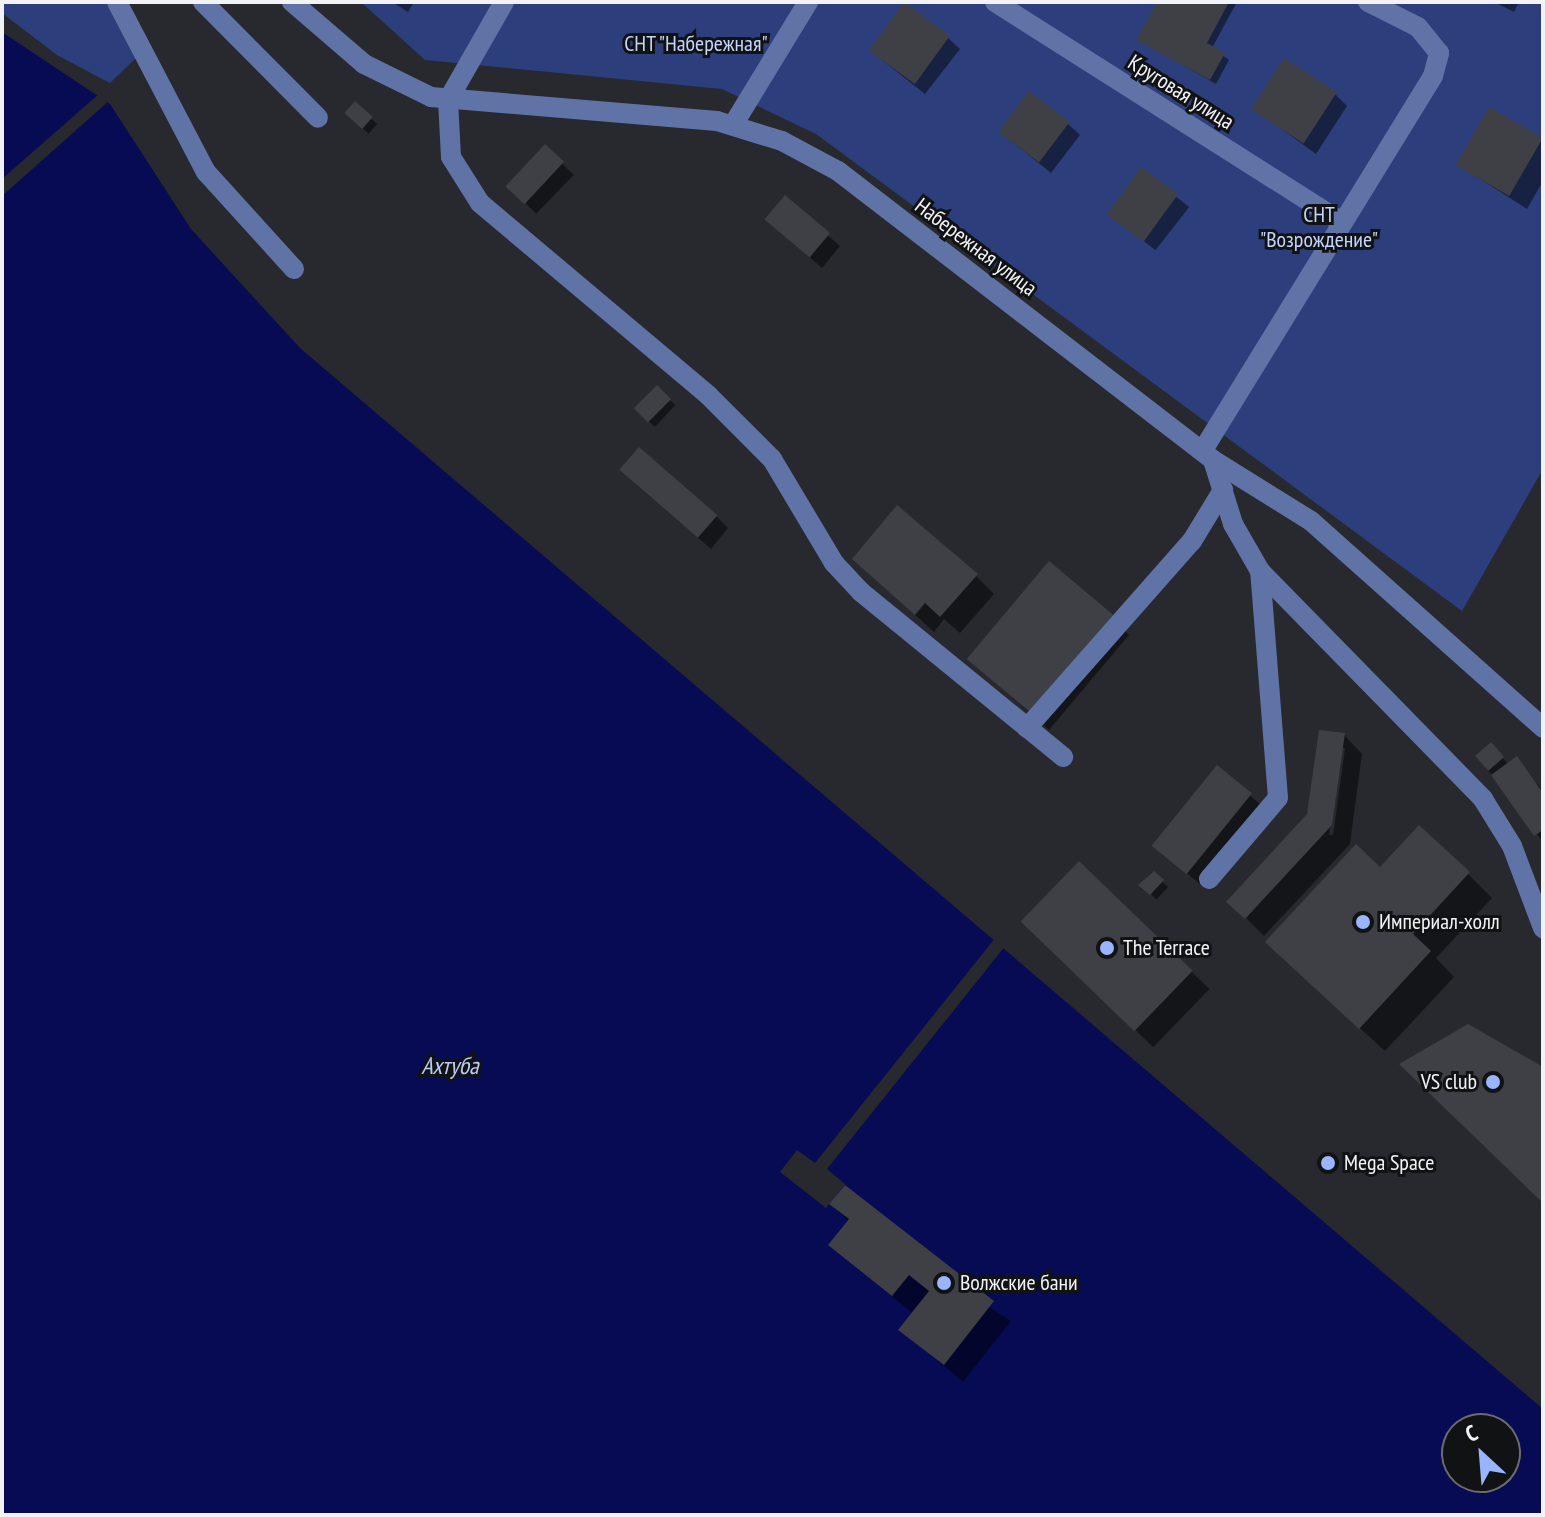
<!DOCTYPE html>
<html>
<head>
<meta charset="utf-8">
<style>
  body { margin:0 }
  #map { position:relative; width:1545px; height:1517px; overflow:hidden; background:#27292f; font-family:"PT Sans Narrow",sans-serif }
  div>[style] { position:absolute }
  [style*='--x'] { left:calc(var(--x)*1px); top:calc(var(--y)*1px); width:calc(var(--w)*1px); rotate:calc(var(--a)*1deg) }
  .green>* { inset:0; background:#2c3f7c }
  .water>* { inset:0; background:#070b53 }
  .pier>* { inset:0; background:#27292f }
  .shadow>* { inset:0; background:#0007; transform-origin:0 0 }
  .building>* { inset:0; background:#3e4046; transform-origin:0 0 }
  .minor>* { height:20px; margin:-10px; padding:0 10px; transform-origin:10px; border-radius:10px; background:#6073a6 }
  .dots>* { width:22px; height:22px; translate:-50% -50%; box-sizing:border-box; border:4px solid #111214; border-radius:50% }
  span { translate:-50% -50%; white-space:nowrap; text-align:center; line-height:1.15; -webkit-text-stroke:6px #111214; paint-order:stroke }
  .park-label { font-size:22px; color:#c3d4fe }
  .street-label { font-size:22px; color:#f2f3f7 }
  .poi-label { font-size:22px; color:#f2f3f7 }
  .left { translate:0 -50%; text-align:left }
  .right { translate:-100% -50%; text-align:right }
  .water-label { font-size:24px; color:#bbcbf5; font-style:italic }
  .frame { position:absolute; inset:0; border:4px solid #f2f3f7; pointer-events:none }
  .north { position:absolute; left:1441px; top:1413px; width:80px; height:80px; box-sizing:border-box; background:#111214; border:2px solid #6b6c6f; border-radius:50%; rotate:334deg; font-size:22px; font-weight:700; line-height:32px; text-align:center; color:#f2f3f7 }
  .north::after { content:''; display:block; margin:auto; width:28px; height:36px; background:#9ab5fd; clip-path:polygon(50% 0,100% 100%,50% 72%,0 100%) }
</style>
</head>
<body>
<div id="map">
  <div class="green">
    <i style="clip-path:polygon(2px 2px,106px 2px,136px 58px,110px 83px,57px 55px,2px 13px)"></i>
    <i style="clip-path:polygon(361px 2px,1543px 2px,1543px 469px,1462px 611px,816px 134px,722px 89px,425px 60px)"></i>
  </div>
  <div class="water">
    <i style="clip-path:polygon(evenodd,2px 32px,110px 104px,191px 229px,300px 348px,1543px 1409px,1543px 1515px,2px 1515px,2px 32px,1457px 1429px,1505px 1429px,1505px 1477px,1457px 1477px,1457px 1429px)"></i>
  </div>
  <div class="pier">
    <i style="clip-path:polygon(100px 93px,110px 100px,2px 196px,2px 179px)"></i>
    <i style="clip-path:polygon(996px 937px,1006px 945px,827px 1169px,845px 1184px,826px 1208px,780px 1172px,797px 1150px,815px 1163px)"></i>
  </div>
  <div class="shadow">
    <i style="clip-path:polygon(392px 2px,414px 2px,408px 12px)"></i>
    <i style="clip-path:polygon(1159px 2px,1237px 2px,1212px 48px,1229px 60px,1216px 84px,1139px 40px)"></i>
    <i style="clip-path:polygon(1494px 2px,1519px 2px,1514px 12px)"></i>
    <i style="clip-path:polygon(948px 38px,960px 49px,925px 94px,882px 60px)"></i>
    <i style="clip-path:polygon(1335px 94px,1347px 106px,1316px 154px,1254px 109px)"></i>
    <i style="left:355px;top:104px;width:30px;height:13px;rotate:42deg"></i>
    <i style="clip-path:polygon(1490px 110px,1543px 140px,1543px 181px,1527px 209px,1458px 165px)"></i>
    <i style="clip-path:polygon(1068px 124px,1080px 135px,1051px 173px,1000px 132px)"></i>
    <i style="left:545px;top:147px;width:40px;height:54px;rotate:44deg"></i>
    <i style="left:1142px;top:170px;width:60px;height:55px;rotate:38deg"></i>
    <i style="clip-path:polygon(785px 198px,840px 246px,822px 268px,779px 231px)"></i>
    <i style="left:657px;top:388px;width:25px;height:30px;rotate:43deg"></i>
    <i style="clip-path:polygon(633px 482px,716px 516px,728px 528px,711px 549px)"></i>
    <i style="clip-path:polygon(976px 576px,994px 594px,960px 633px,944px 619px,934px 632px,873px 577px)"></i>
    <i style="clip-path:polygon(1111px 617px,1129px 635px,1049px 730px,969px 659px)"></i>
    <i style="clip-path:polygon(evenodd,1344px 735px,1362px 754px,1350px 844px,1264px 936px,1229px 901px,1309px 815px,1344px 735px,1341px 748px,1345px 748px,1333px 835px,1329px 835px,1341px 748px)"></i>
    <i style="clip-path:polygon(1496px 750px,1509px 765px,1517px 759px,1543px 791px,1543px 842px,1477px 756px)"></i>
    <i style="left:1217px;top:768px;width:68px;height:100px;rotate:40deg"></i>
    <i style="left:1080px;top:864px;width:180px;height:81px;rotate:44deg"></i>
    <i style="clip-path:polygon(1380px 870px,1468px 874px,1492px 898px,1436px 958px,1454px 977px,1385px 1051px,1292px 966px)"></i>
    <i style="left:1152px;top:872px;width:22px;height:17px;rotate:43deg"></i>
    <i style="clip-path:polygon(831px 1204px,1011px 1321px,963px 1382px,901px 1329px,913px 1314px,831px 1245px,849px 1222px)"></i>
  </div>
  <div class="building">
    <i style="left:904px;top:2px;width:57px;height:60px;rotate:36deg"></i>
    <i style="clip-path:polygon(1157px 2px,1229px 2px,1207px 43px,1225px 53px,1210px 80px,1136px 40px)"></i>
    <i style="left:1284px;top:58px;width:63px;height:61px;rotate:33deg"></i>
    <i style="left:1029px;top:91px;width:51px;height:51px;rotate:37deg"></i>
    <i style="left:355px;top:101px;width:24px;height:16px;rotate:42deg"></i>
    <i style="left:1489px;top:107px;width:62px;height:67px;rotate:30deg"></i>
    <i style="left:545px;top:144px;width:26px;height:58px;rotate:43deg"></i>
    <i style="left:1141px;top:167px;width:46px;height:59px;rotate:36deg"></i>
    <i style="left:785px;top:195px;width:59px;height:32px;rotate:40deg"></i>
    <i style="left:657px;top:385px;width:20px;height:33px;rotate:45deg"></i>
    <i style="left:639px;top:447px;width:104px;height:30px;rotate:41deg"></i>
    <i style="clip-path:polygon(897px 505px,978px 574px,940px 617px,925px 603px,915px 615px,852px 559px)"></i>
    <i style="left:1049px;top:561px;width:84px;height:128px;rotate:40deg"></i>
    <i style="clip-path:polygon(1319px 730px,1345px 733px,1332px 825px,1245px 919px,1226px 902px,1307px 814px)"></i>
    <i style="left:1491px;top:742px;width:20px;height:21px;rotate:49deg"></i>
    <i style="clip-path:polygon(1517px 756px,1543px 793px,1543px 830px,1534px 836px,1491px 775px)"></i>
    <i style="left:1217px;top:765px;width:45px;height:104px;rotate:39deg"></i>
    <i style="clip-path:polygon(1419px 825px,1470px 872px,1413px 934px,1431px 951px,1359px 1029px,1265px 942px,1356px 844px,1380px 867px)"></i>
    <i style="left:1079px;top:861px;width:158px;height:84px;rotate:44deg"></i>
    <i style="clip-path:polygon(1154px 871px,1164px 880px,1150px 895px,1138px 885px)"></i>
    <i style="clip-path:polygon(1468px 1024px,1543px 1067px,1543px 1203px,1399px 1064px)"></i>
    <i style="clip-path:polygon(845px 1185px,994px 1301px,944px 1365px,898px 1330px,929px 1291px,909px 1275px,892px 1296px,828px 1245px,849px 1219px,829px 1204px)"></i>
  </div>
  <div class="minor">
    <i style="--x:117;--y:2;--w:192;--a:62.4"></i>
    <i style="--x:206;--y:172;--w:131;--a:47.8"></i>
    <i style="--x:203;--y:2;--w:163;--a:45.2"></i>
    <i style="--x:292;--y:2;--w:95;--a:40.7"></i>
    <i style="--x:364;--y:64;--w:75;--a:26.2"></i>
    <i style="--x:431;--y:97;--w:287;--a:4.8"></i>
    <i style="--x:717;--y:121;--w:68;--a:17.1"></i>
    <i style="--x:782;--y:141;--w:64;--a:28.2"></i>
    <i style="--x:838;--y:171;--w:473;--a:37.6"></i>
    <i style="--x:1213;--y:460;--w:115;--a:31.9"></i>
    <i style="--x:1311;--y:521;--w:311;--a:41.7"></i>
    <i style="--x:504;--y:2;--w:113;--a:119.7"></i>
    <i style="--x:448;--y:100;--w:57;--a:87"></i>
    <i style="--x:451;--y:157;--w:54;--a:57.8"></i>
    <i style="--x:480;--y:203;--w:298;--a:40.1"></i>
    <i style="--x:708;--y:395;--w:91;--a:45"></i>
    <i style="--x:772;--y:459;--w:121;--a:59.2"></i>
    <i style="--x:834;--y:563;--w:40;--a:47"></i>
    <i style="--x:861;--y:592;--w:261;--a:39.2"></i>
    <i style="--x:995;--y:2;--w:410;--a:32.4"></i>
    <i style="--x:733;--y:125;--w:144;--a:-58.6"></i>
    <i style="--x:1203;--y:450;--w:439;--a:-58.4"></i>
    <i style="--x:1433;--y:76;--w:24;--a:-75"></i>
    <i style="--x:1439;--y:53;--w:33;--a:-129"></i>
    <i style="--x:1418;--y:27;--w:56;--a:-153.4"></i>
    <i style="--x:1213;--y:460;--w:67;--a:72.6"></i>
    <i style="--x:1233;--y:524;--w:54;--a:60.1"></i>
    <i style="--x:1260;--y:571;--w:319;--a:45.6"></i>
    <i style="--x:1483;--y:799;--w:55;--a:58.3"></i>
    <i style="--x:1512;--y:846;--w:88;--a:69.3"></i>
    <i style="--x:1027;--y:728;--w:249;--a:-48.6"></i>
    <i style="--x:1192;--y:541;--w:60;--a:-58.7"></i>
    <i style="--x:1209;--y:879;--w:106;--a:-49.6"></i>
    <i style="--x:1278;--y:798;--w:228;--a:-94.5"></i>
  </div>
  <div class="dots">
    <i style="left:1363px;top:922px;background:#9ab5fd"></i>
    <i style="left:1107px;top:948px;background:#9ab5fd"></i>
    <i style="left:1493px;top:1082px;background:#9ab5fd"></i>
    <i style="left:1328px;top:1163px;background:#9ab5fd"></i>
    <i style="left:944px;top:1283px;background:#9ab5fd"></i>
  </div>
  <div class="park-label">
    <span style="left:696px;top:44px">СНТ "Набережная"</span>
    <span style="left:1319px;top:227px">СНТ<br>"Возрождение"</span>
  </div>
  <div class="street-label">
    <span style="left:1181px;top:92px;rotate:32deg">Круговая улица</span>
    <span style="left:976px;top:247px;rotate:37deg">Набережная улица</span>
  </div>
  <div class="poi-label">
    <span class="left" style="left:1379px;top:922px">Империал-холл</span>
    <span class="left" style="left:1123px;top:948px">The Terrace</span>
    <span class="right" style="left:1477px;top:1082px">VS club</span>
    <span class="left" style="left:1344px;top:1163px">Mega Space</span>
    <span class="left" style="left:960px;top:1283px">Волжские бани</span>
  </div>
  <div class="water-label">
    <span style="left:450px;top:1066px">Ахтуба</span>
  </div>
  <div class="frame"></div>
  <div class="north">С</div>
</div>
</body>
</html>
